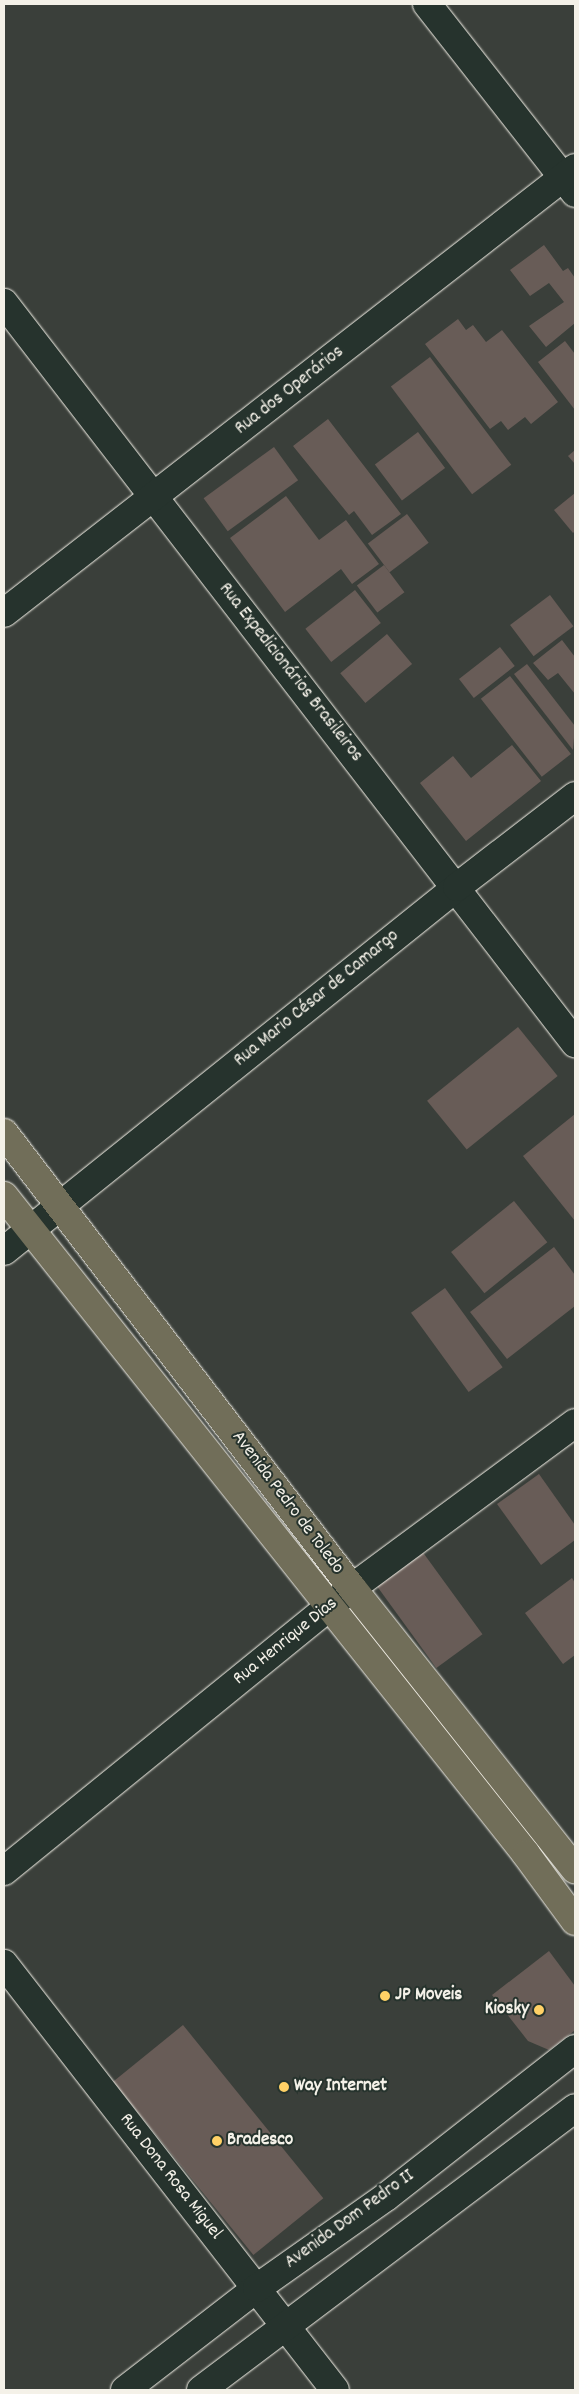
<!DOCTYPE html>
<html>
<head>
<meta charset="utf-8">
<style>
  body { margin:0 }
  #map { position:relative; width:579px; height:2394px; overflow:hidden; background:#3a3f3a; font-family:Dekko,sans-serif }
  div>[style] { position:absolute }
  [style*='--x'] { left:calc(var(--x)*1px); top:calc(var(--y)*1px); width:calc(var(--w)*1px); rotate:calc(var(--a)*1deg) }
  .building>* { inset:0; background:#685c57; transform-origin:0 0 }
  .roads { filter:drop-shadow(0 0 1px #f4f1e8) drop-shadow(0 0 1px #f4f1e8) }
  .minor>* { height:28px; margin:-14px; padding:0 14px; transform-origin:14px; border-radius:14px; background:#26332d }
  .major>* { height:28px; margin:-14px; padding:0 14px; transform-origin:14px; border-radius:14px; background:#716e59 }
  .dots>* { width:14px; height:14px; translate:-50% -50%; box-sizing:border-box; border:2px solid #26332d; border-radius:50% }
  span { translate:-50% -50%; white-space:nowrap; text-align:center; line-height:1.15; -webkit-text-stroke:4px #26332d; paint-order:stroke }
  .street-label { font-size:19px; color:#f4f1e8 }
  .poi-label { font-size:19px; color:#f4f1e8; font-weight:700 }
  .left { translate:0 -50%; text-align:left }
  .right { translate:-100% -50%; text-align:right }
  .frame { position:absolute; inset:0; border:5px solid #f4f1e8; pointer-events:none }
</style>
</head>
<body>
<div id="map">
  <div class="building">
    <i style="clip-path:polygon(544px 245px,563px 271px,568px 268px,575px 278px,575px 323px,546px 347px,529px 326px,564px 302px,549px 283px,530px 296px,510px 270px)"></i>
    <i style="clip-path:polygon(458px 319px,466px 330px,473px 325px,486px 342px,502px 330px,558px 402px,531px 424px,525px 417px,508px 430px,501px 421px,490px 429px,425px 344px)"></i>
    <i style="clip-path:polygon(565px 341px,575px 354px,575px 410px,538px 362px)"></i>
    <i style="left:430px;top:357px;width:135px;height:49px;rotate:53deg"></i>
    <i style="clip-path:polygon(328px 419px,401px 514px,372px 535px,354px 511px,349px 515px,293px 446px)"></i>
    <i style="left:418px;top:432px;width:45px;height:54px;rotate:53deg"></i>
    <i style="left:274px;top:447px;width:41px;height:87px;rotate:54deg"></i>
    <i style="clip-path:polygon(575px 450px,575px 464px,568px 456px)"></i>
    <i style="clip-path:polygon(575px 493px,575px 531px,573px 533px,554px 510px)"></i>
    <i style="clip-path:polygon(286px 496px,319px 540px,346px 520px,379px 564px,352px 584px,341px 569px,285px 612px,230px 538px)"></i>
    <i style="left:407px;top:514px;width:36px;height:49px;rotate:53deg"></i>
    <i style="left:384px;top:565px;width:34px;height:34px;rotate:53deg"></i>
    <i style="left:355px;top:590px;width:42px;height:63px;rotate:52deg"></i>
    <i style="left:550px;top:595px;width:39px;height:50px;rotate:53deg"></i>
    <i style="left:387px;top:634px;width:39px;height:61px;rotate:50deg"></i>
    <i style="clip-path:polygon(562px 640px,575px 657px,575px 694px,558px 673px,548px 680px,533px 663px)"></i>
    <i style="left:500px;top:647px;width:24px;height:52px;rotate:52deg"></i>
    <i style="clip-path:polygon(527px 664px,575px 726px,573px 750px,514px 674px)"></i>
    <i style="left:510px;top:676px;width:99px;height:37px;rotate:52deg"></i>
    <i style="clip-path:polygon(512px 745px,541px 781px,466px 841px,420px 783px,453px 756px,471px 778px)"></i>
    <i style="left:518px;top:1027px;width:63px;height:117px;rotate:51deg"></i>
    <i style="clip-path:polygon(575px 1114px,575px 1221px,523px 1156px)"></i>
    <i style="left:514px;top:1201px;width:53px;height:81px;rotate:51deg"></i>
    <i style="clip-path:polygon(554px 1247px,575px 1275px,575px 1306px,507px 1359px,470px 1312px)"></i>
    <i style="left:445px;top:1288px;width:98px;height:42px;rotate:54deg"></i>
    <i style="clip-path:polygon(539px 1474px,575px 1525px,575px 1540px,541px 1565px,497px 1504px)"></i>
    <i style="left:419px;top:1547px;width:108px;height:57px;rotate:54deg"></i>
    <i style="clip-path:polygon(572px 1578px,575px 1583px,575px 1655px,563px 1664px,525px 1613px)"></i>
    <i style="clip-path:polygon(549px 1951px,575px 1986px,574px 2031px,549px 2050px,528px 2041px,492px 1995px)"></i>
    <i style="left:183px;top:2025px;width:223px;height:90px;rotate:51deg"></i>
  </div>
  <div class="roads">
    <div class="minor">
      <i style="--x:427;--y:4;--w:240;--a:51.9"></i>
      <i style="--x:4;--y:303;--w:935;--a:52.35"></i>
      <i style="--x:4;--y:613;--w:724;--a:-37.93"></i>
      <i style="--x:4;--y:1251;--w:581;--a:-38.78"></i>
      <i style="--x:457;--y:887;--w:149;--a:-37.6"></i>
      <i style="--x:4;--y:1871;--w:449;--a:-39.1"></i>
      <i style="--x:352;--y:1588;--w:277;--a:-36.5"></i>
      <i style="--x:4;--y:1964;--w:539;--a:52.15"></i>
      <i style="--x:125;--y:2390;--w:167;--a:-37.7"></i>
      <i style="--x:257;--y:2288;--w:158;--a:-35.2"></i>
      <i style="--x:386;--y:2197;--w:240;--a:-38.1"></i>
      <i style="--x:201;--y:2390;--w:468;--a:-37"></i>
    </div>
    <div class="major">
      <i style="--x:4;--y:1133;--w:573;--a:52.59"></i>
      <i style="--x:352;--y:1588;--w:359;--a:51.6"></i>
      <i style="--x:4;--y:1196;--w:840;--a:51.57"></i>
      <i style="--x:526;--y:1854;--w:83;--a:53.8"></i>
    </div>
  </div>
  <div class="dots">
    <i style="left:385px;top:1996px;background:#ffd166"></i>
    <i style="left:539px;top:2010px;background:#ffd166"></i>
    <i style="left:284px;top:2087px;background:#ffd166"></i>
    <i style="left:217px;top:2141px;background:#ffd166"></i>
  </div>
  <div class="street-label">
    <span style="left:290px;top:391px;rotate:-38deg">Rua dos Operários</span>
    <span style="left:290px;top:673px;rotate:52deg">Rua Expedicionários Brasileiros</span>
    <span style="left:317px;top:999px;rotate:-39deg">Rua Mario César de Camargo</span>
    <span style="left:287px;top:1503px;rotate:53deg">Avenida Pedro de Toledo</span>
    <span style="left:286px;top:1642px;rotate:-39deg">Rua Henrique Dias</span>
    <span style="left:170px;top:2177px;rotate:52deg">Rua Dona Rosa Miguel</span>
    <span style="left:350px;top:2220px;rotate:-36deg">Avenida Dom Pedro II</span>
  </div>
  <div class="poi-label">
    <span class="left" style="left:395px;top:1996px">JP Moveis</span>
    <span class="right" style="left:529px;top:2010px">Kiosky</span>
    <span class="left" style="left:294px;top:2087px">Way Internet</span>
    <span class="left" style="left:227px;top:2141px">Bradesco</span>
  </div>
  <div class="frame"></div>
</div>
</body>
</html>
